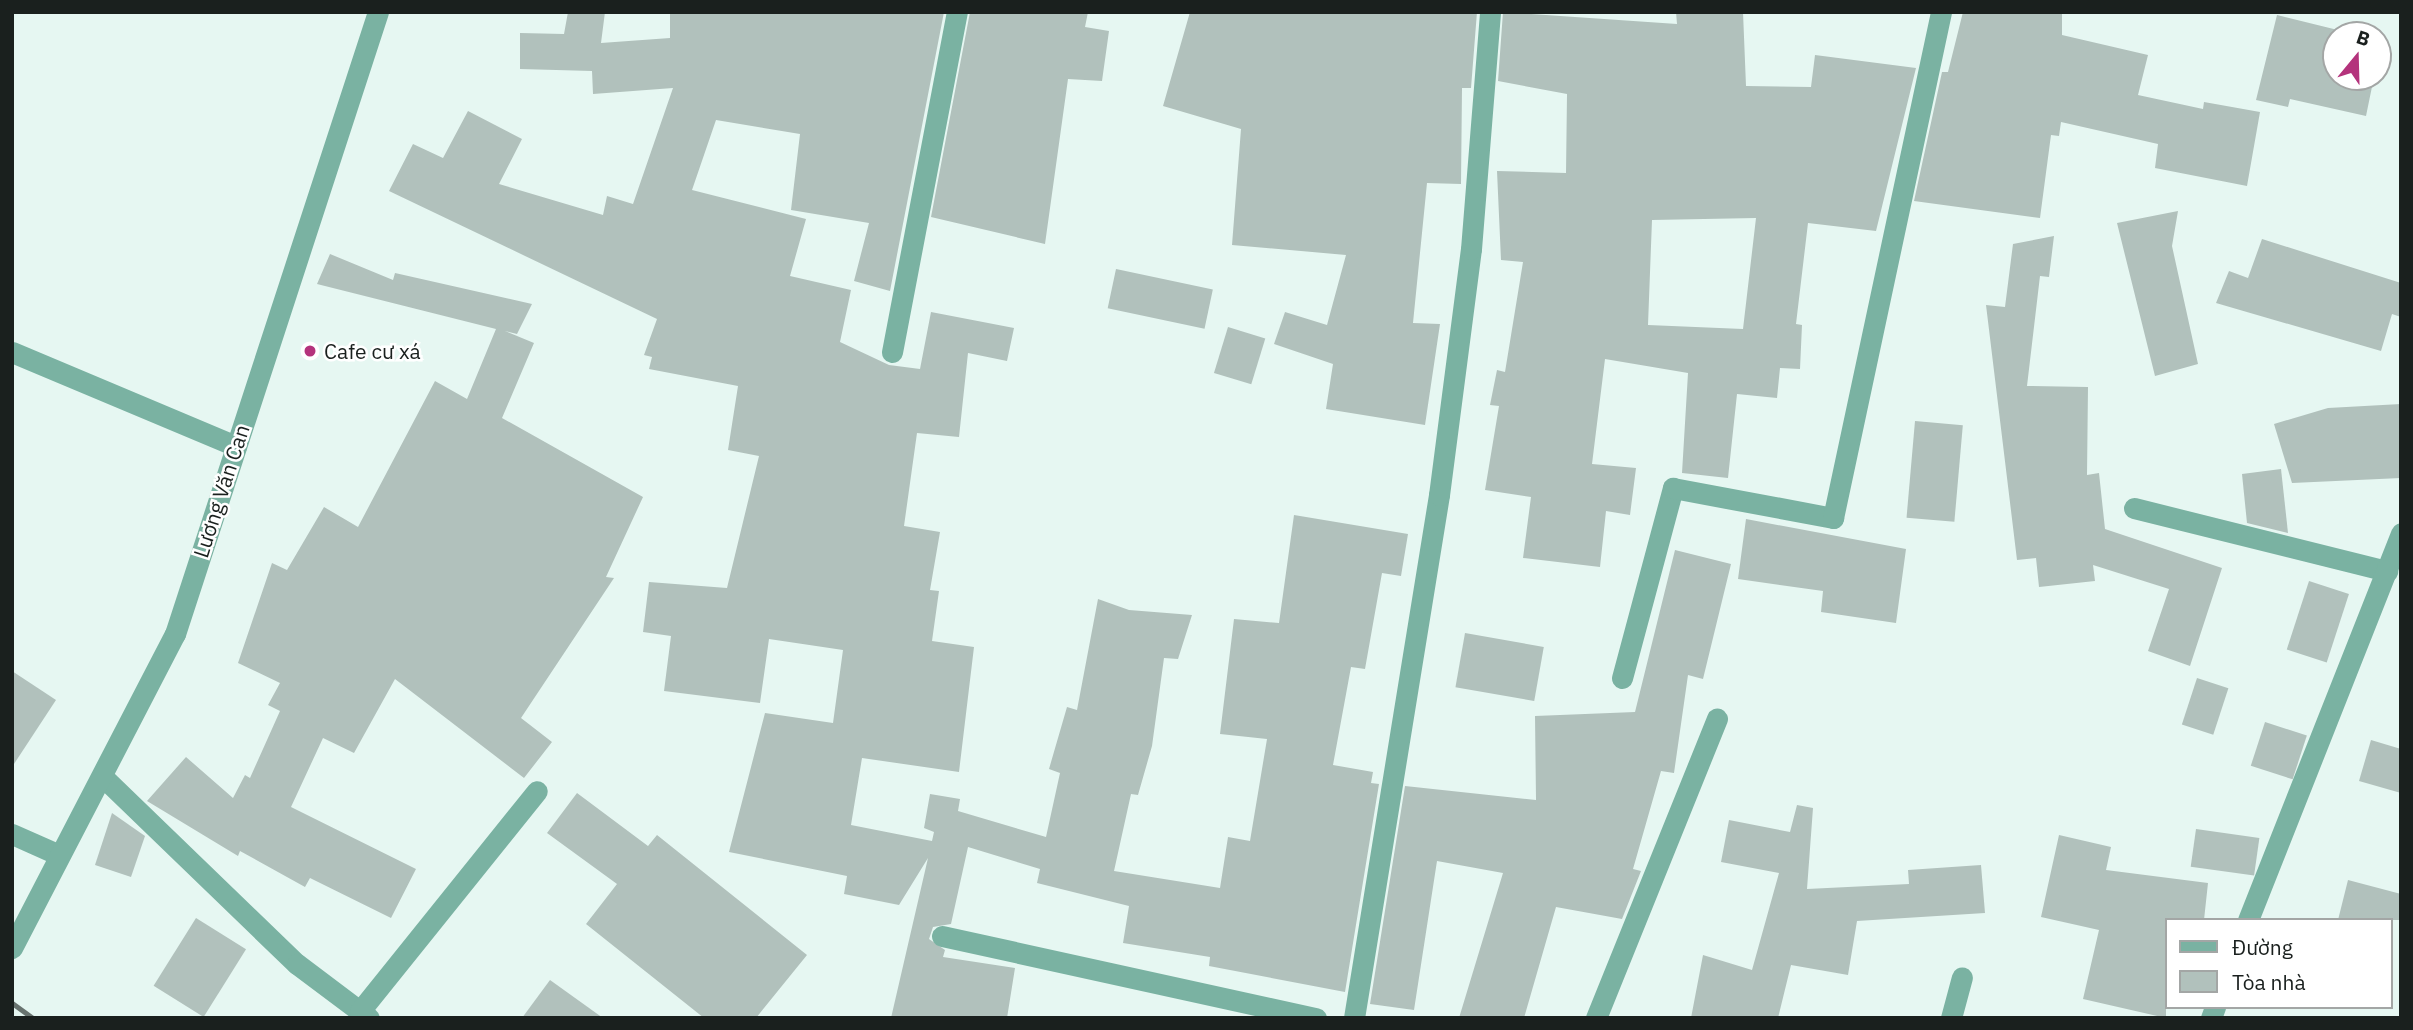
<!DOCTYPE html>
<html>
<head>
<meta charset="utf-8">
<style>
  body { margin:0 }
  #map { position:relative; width:2413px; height:1030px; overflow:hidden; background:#e6f7f2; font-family:"IBM Plex Sans",sans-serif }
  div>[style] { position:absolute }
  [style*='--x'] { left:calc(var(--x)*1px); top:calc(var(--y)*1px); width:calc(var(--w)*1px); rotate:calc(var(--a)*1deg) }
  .building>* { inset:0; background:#b1c1bc; transform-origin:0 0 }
  .minor>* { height:21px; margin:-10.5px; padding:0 10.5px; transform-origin:10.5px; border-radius:10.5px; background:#7ab2a2 }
  .rail>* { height:5px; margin:-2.5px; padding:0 2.5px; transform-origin:2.5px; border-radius:2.5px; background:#68736f }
  .dots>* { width:19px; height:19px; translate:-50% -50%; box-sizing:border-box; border:4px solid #fff; border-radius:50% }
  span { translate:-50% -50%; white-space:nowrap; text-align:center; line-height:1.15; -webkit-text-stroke:5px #fff; paint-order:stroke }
  .poi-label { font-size:21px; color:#1a201e }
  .left { translate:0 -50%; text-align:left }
  .street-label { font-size:21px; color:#1a201e }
  .frame { position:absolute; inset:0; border:14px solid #1a201e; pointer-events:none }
  .legend { position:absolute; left:2165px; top:918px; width:228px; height:91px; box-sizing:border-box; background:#fff; border:2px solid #a3a6a5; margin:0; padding:9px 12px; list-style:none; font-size:21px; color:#1a201e }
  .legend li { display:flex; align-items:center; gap:14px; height:35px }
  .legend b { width:35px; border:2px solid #a3a6a5 }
  .north { position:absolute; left:2322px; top:21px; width:70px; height:70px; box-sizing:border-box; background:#fff; border:2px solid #a3a6a5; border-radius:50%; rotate:19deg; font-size:19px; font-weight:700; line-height:28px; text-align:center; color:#1a201e }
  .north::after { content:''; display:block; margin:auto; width:24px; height:32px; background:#b4337c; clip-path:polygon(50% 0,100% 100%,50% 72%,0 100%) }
</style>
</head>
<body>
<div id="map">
  <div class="building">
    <i style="clip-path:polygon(568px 12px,605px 12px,601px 43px,670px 38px,670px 12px,944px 12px,890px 291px,854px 281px,869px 223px,791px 210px,800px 134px,716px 120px,692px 190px,806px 219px,790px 276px,851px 290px,840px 342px,889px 365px,920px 369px,931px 312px,1014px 328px,1007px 361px,968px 353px,959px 437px,917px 433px,904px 526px,940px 532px,930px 590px,939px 591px,932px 641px,974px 647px,959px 772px,862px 758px,851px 825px,932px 841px,934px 832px,924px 828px,930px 794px,960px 799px,958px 811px,1046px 837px,1060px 773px,1049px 769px,1067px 707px,1077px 710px,1098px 599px,1129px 610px,1192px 615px,1178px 659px,1164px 658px,1152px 746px,1138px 795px,1131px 794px,1114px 871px,1220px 888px,1228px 837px,1250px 841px,1267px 739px,1220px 734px,1234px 619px,1279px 623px,1294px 515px,1408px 534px,1401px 576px,1382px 573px,1365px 669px,1351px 667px,1333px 765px,1373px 772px,1371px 783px,1379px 784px,1345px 992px,1209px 966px,1210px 957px,1123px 943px,1129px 906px,1037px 883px,1040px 869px,968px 847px,951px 924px,933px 927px,929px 939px,945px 950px,943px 957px,1015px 968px,1007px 1018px,891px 1018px,928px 858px,899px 905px,844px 894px,847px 876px,729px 852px,765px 713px,833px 723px,843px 650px,769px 639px,760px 703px,664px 691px,671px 636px,643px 632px,649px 582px,727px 588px,759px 456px,728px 450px,738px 386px,649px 369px,652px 357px,644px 355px,657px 319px,389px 191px,413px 144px,443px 158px,468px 111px,522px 139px,499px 184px,603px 215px,607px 196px,633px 204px,673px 88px,593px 94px,592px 71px,520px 69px,520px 33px,564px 34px)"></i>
    <i style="clip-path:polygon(970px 12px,1088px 12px,1085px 27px,1109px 31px,1102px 81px,1068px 79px,1045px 244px,931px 217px)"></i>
    <i style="clip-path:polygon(1190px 12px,1477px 12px,1471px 88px,1462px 88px,1461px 184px,1427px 183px,1413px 323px,1440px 324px,1425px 425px,1326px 409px,1333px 364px,1274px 344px,1285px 312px,1327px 325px,1346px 255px,1232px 245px,1241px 129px,1163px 106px)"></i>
    <i style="clip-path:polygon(evenodd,1503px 12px,1677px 24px,1676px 12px,1743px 12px,1746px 86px,1811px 87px,1815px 55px,1916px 68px,1876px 231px,1808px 223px,1796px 324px,1802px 325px,1800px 369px,1780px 368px,1777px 398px,1737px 394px,1728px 478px,1682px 473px,1688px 373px,1605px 359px,1592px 464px,1636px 468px,1630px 515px,1606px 511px,1600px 567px,1523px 558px,1531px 497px,1485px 490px,1499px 406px,1490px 405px,1497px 370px,1505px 372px,1523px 262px,1501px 260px,1497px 171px,1566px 173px,1567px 94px,1498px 81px,1503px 12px,1756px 218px,1743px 329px,1648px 325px,1652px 220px,1756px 218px)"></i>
    <i style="clip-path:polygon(1963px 12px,2062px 12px,2062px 35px,2148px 55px,2138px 95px,2203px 109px,2204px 102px,2260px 112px,2247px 186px,2155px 168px,2158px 144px,2061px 122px,2059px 136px,2051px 135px,2040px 218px,1914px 201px,1942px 72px,1948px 72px)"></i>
    <i style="clip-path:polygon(2277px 15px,2358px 35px,2336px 35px,2336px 77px,2374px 77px,2366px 116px,2290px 99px,2288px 107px,2256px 100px)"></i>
    <i style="clip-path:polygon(2178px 211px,2172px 246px,2198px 364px,2155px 376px,2117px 223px)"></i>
    <i style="clip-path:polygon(2054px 236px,2049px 277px,2040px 276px,2027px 386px,2088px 387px,2087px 475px,2099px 473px,2105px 529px,2222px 568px,2190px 666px,2148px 651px,2169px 589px,2093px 565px,2095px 581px,2039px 587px,2036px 558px,2017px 560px,1986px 305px,2005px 307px,2013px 244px)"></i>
    <i style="clip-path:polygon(2262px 239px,2401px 283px,2401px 317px,2392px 314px,2381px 351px,2216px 303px,2229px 271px,2248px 278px)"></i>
    <i style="clip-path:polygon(330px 254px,393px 280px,395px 273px,532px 304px,517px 334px,505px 331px,534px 343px,502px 418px,643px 497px,606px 577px,614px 578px,521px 718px,552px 742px,524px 778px,395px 679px,354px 753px,323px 738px,291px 807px,416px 869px,391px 918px,310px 878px,305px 887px,240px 851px,238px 856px,147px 801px,186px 757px,233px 798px,245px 775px,250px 778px,280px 711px,268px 705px,280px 683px,238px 663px,272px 563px,287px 570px,324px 507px,358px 527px,435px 381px,467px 399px,496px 329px,317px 284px)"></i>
    <i style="left:1116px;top:269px;width:99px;height:40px;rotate:12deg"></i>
    <i style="left:1228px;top:327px;width:39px;height:48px;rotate:17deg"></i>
    <i style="clip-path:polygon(2401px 404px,2401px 478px,2292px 483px,2274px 424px,2328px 408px)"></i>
    <i style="left:1915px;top:421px;width:48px;height:97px;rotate:5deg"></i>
    <i style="clip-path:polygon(2281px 469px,2288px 533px,2247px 523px,2242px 474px)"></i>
    <i style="clip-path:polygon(1746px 519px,1906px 549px,1896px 623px,1821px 612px,1823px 591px,1738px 579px)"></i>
    <i style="clip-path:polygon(1675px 550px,1731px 564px,1703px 679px,1688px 675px,1674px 773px,1661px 771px,1633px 869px,1641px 871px,1622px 919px,1556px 907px,1524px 1018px,1459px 1018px,1503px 873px,1437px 861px,1414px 1010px,1370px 1004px,1405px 786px,1536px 800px,1535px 716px,1635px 712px)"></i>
    <i style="left:2309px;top:581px;width:42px;height:72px;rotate:18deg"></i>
    <i style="left:1465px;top:633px;width:80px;height:55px;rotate:10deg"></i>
    <i style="clip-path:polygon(12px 671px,56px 700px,12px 767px)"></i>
    <i style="left:2197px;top:678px;width:33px;height:49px;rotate:18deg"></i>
    <i style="left:2265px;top:722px;width:44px;height:46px;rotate:18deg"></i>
    <i style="clip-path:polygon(2371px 740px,2401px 749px,2401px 793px,2359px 781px)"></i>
    <i style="clip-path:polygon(577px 793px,648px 846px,657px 835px,807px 955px,756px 1018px,704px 1018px,586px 924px,617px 884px,547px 833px)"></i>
    <i style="clip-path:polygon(1797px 805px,1813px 808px,1807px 889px,1909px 884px,1908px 870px,1981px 865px,1985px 913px,1857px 921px,1848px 975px,1791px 965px,1778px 1018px,1691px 1018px,1703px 955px,1752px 970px,1779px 873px,1721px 862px,1729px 820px,1790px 832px)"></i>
    <i style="clip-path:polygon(112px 813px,145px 836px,131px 877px,95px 865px)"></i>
    <i style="left:2196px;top:829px;width:64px;height:38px;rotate:8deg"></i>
    <i style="clip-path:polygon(2059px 835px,2111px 847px,2106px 870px,2208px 883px,2204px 920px,2166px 920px,2166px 1018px,2083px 999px,2099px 930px,2041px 917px)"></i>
    <i style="clip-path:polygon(2348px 880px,2401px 894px,2401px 920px,2338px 920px)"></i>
    <i style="left:196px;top:918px;width:59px;height:80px;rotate:32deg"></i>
    <i style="clip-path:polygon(550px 980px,603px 1018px,522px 1018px)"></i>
  </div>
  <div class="minor">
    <i style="--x:12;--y:352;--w:243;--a:22.8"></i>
    <i style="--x:892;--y:352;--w:346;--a:-79.2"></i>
    <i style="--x:2134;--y:508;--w:261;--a:14"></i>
    <i style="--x:1622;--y:678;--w:197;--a:-75"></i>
    <i style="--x:1673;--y:488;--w:163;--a:10.6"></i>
    <i style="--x:1833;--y:518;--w:517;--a:-77.95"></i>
    <i style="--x:102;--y:776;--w:271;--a:44"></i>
    <i style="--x:297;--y:964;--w:90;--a:36.9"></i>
    <i style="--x:12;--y:834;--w:49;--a:24"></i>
    <i style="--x:2248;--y:920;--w:416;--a:-68.4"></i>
    <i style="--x:942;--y:936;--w:383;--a:12.4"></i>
    <i style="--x:12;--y:948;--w:354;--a:-62.6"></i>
    <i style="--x:175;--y:634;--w:654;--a:-71.93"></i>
    <i style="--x:360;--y:1011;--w:282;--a:-51.2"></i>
    <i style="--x:1354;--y:1018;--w:530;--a:-80.77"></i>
    <i style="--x:1439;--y:495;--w:248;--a:-82.6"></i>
    <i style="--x:1471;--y:249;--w:238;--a:-85.4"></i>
    <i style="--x:1596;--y:1018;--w:323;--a:-68"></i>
    <i style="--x:1951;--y:1018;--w:42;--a:-75"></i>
    <i style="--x:2211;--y:1018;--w:12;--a:-70"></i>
  </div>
  <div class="rail">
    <i style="--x:12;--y:1003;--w:26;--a:36"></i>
  </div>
  <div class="dots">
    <i style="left:310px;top:351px;background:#b4337c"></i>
  </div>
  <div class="poi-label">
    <span class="left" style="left:324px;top:351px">Cafe cư xá</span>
  </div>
  <div class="street-label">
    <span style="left:221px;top:491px;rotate:-72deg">Lương Văn Can</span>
  </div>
  <div class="frame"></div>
  <ul class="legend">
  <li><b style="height:9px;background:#7ab2a2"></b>Đường</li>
  <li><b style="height:19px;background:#b1c1bc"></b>Tòa nhà</li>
  </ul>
  <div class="north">B</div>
</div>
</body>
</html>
